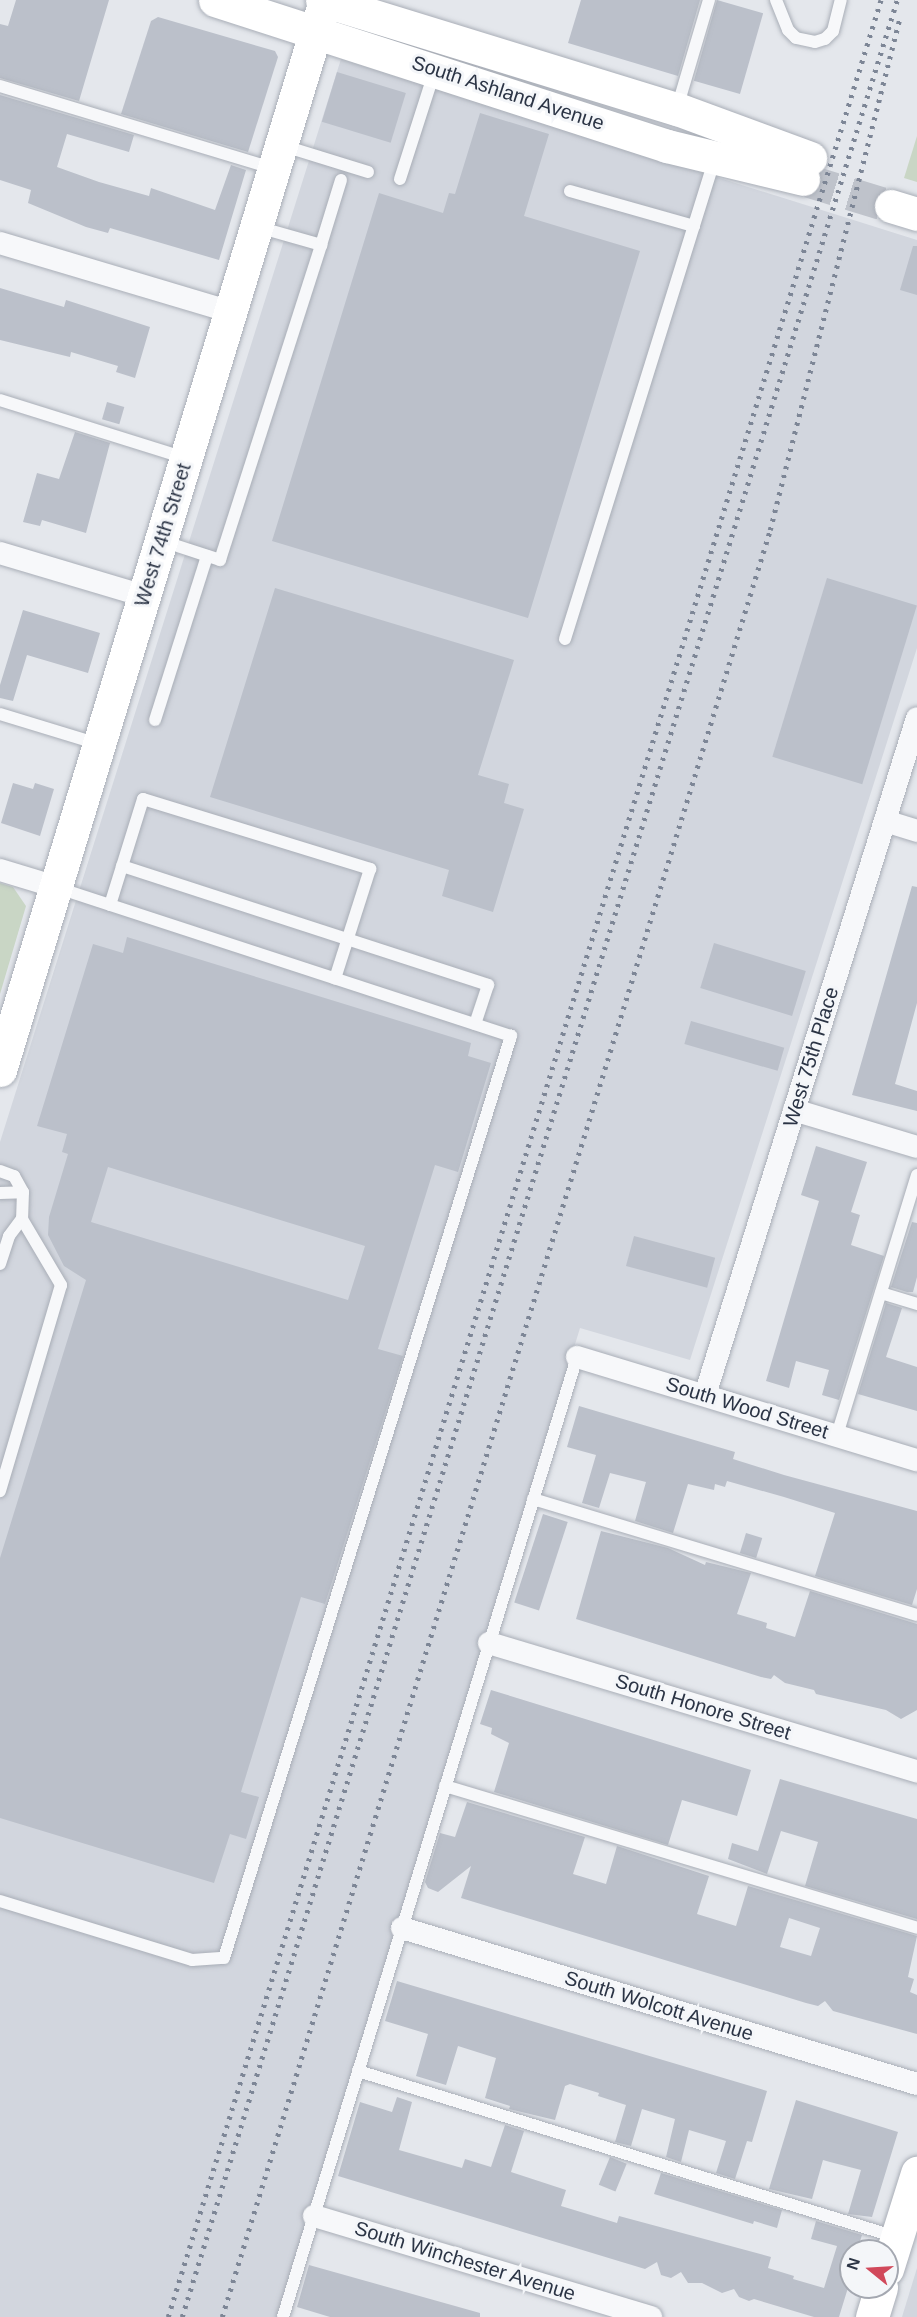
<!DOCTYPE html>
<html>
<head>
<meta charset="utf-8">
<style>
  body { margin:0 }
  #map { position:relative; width:917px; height:2317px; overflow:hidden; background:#e4e7ec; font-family:Arial,sans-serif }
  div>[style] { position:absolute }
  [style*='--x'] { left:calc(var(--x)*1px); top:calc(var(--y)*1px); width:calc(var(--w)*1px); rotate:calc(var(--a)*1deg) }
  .built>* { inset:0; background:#d2d6de }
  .green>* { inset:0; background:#c9d6c5 }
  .building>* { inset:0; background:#bbc0ca; transform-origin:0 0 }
  .secondary-tunnel>* { height:33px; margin-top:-16.5px; transform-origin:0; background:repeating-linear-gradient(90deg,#bfc3cb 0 33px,transparent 0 49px) }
  .roads { filter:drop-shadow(0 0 2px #a9aeb7) drop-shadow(0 0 2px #a9aeb7) }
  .lane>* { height:12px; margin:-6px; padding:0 6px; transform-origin:6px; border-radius:6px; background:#f7f8fa }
  .street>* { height:22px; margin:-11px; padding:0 11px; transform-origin:11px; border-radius:11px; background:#f7f8fa }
  .secondary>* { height:33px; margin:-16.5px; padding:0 16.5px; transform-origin:16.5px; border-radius:16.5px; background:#fff }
  .rail>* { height:4.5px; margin-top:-2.25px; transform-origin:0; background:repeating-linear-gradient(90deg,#7d8696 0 3px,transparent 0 9px) }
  span { translate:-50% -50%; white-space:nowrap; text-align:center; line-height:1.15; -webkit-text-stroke:6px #f4f6f9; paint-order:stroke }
  .street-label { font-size:20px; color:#2b3445 }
  .north { position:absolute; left:839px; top:2239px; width:60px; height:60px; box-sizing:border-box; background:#f4f6f9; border:2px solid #a4a8b1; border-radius:50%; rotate:288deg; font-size:16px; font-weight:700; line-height:24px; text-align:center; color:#2b3445 }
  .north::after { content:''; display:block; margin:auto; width:21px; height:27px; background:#d1495b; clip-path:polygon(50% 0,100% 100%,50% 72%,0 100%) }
</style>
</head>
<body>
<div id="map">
  <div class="built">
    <i style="clip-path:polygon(341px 59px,917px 240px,917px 648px,690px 1360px,580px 1328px,279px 2317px,0 2317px,0 1142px)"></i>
    <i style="clip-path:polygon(917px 2268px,917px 2317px,902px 2317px)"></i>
  </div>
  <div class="green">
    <i style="clip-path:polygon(917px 136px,917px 182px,904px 178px)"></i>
    <i style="clip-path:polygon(0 883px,13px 887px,26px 906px,0 994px)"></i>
  </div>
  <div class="building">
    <i style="clip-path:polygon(16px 0,109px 0,79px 101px,0 78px,0 24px,8px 26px)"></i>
    <i style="clip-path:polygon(581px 0,700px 0,678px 76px,568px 43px)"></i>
    <i style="left:717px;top:0;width:48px;height:84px;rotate:16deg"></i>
    <i style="clip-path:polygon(158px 17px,275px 51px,278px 57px,248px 152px,121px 114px,151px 21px)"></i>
    <i style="left:337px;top:72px;width:72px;height:52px;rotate:17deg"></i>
    <i style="clip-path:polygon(0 95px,134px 135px,129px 152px,67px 134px,57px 167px,99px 182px,149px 196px,151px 188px,215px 210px,231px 165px,246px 170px,219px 260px,110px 228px,108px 233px,86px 227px,28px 203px,31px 190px,0 180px)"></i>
    <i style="clip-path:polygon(480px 113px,549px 134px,524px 216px,640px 251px,528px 618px,272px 541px,379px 193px,443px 213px,449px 193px,455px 194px)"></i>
    <i style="clip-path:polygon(913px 246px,917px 246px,917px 295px,900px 290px)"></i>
    <i style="clip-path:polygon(0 288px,64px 307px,66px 300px,150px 327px,135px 378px,116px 372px,118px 366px,71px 352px,70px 357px,0 340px)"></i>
    <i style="left:107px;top:402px;width:18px;height:18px;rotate:16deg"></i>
    <i style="clip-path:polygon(75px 432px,110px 443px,86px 533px,42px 520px,40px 526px,23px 522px,37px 473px,59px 479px)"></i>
    <i style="left:827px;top:578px;width:94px;height:187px;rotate:17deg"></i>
    <i style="clip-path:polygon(275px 588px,514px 660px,478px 775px,509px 784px,504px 803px,524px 809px,493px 912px,442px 896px,449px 870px,210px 797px)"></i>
    <i style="clip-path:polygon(23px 610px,100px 633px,88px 673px,27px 655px,13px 701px,0 698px,0 685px)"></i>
    <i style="clip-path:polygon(13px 783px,33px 789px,35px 783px,54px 789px,40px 836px,1px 823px)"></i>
    <i style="clip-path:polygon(912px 886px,917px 887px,917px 1003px,895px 1084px,917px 1091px,917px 1111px,852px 1095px)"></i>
    <i style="clip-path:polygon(evenodd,127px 937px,471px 1043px,468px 1056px,491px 1063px,458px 1172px,435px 1165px,378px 1349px,403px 1356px,325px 1604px,301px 1597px,241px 1792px,259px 1797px,246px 1839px,230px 1834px,214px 1883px,0 1818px,0 1558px,86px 1280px,64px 1266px,48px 1235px,49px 1217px,68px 1154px,62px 1152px,67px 1134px,37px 1126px,93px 944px,123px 953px,127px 937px,108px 1167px,365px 1246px,348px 1300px,91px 1222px,108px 1167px)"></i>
    <i style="left:714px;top:943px;width:96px;height:47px;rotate:17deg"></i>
    <i style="left:691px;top:1021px;width:97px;height:24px;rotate:16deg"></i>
    <i style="clip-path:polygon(816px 1146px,867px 1162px,851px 1212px,860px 1215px,851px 1245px,884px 1256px,839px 1400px,822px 1395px,829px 1370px,796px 1361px,789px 1388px,766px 1381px,819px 1201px,801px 1195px)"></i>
    <i style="clip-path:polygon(912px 1222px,917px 1223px,917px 1277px,913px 1292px,907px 1292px,891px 1287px)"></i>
    <i style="left:634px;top:1236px;width:84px;height:31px;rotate:15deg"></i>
    <i style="clip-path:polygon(886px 1303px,902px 1308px,886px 1357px,917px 1367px,917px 1411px,858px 1394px)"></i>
    <i style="clip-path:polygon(579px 1406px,735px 1452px,733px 1459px,784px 1475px,917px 1511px,917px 1589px,912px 1605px,815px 1576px,835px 1513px,784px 1497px,727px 1481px,725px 1487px,715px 1484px,714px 1490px,688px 1484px,673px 1533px,635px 1521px,646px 1482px,610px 1473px,599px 1508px,582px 1503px,596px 1455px,567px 1447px)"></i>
    <i style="left:543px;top:1514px;width:26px;height:93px;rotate:18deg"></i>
    <i style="clip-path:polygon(601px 1531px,668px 1548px,705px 1565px,706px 1562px,751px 1573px,737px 1614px,767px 1623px,766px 1628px,795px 1637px,810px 1591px,917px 1624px,917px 1710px,901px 1719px,886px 1710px,816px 1694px,814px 1690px,785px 1683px,774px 1675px,771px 1679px,761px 1677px,576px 1619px)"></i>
    <i style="left:746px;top:1533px;width:17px;height:21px;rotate:17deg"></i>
    <i style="clip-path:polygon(491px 1690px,751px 1770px,737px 1816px,682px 1800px,668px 1845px,494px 1792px,509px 1743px,491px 1734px,492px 1728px,480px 1724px)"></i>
    <i style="clip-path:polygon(780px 1779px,917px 1819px,917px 1919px,805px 1886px,818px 1842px,781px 1831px,767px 1874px,728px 1859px,732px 1843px,758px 1851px)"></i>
    <i style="clip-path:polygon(evenodd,467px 1802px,585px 1837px,573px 1874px,606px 1884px,617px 1846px,709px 1876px,697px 1914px,736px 1926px,748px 1886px,917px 1936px,908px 1977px,914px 1979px,910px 1992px,917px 1995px,917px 2034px,833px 2011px,825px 2001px,818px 2006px,806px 2003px,461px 1898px,471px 1866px,438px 1892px,428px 1888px,425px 1882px,440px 1833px,455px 1837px,467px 1802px,789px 1918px,820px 1928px,811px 1956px,780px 1947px,789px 1918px)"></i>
    <i style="clip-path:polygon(397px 1981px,767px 2091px,752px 2142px,747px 2141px,735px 2179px,716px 2173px,726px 2141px,689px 2130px,681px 2162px,666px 2157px,675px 2119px,642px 2109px,631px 2146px,615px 2142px,626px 2105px,598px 2096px,599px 2093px,570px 2084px,565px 2086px,555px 2120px,509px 2109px,510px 2106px,485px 2098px,496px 2058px,458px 2046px,446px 2085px,416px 2076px,428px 2034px,385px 2021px)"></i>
    <i style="clip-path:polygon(397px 2097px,412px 2102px,399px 2150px,462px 2168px,465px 2159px,491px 2167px,505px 2125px,524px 2131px,511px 2172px,566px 2190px,561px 2206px,617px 2223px,619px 2216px,771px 2257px,768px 2268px,794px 2276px,793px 2279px,824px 2288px,837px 2246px,811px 2239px,816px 2221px,862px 2235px,857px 2251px,851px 2251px,851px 2278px,839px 2317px,814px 2317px,754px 2299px,749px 2301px,739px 2297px,734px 2289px,722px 2293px,702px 2283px,688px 2283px,681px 2272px,671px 2278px,661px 2275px,657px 2262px,645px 2269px,338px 2176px,360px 2102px,392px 2112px)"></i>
    <i style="clip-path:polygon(796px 2100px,898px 2132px,872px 2217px,848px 2214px,861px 2170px,830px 2162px,823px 2160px,812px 2199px,769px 2189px)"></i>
    <i style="left:610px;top:2157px;width:18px;height:30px;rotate:22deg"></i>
    <i style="clip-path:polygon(661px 2173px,782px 2210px,777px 2228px,754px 2221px,753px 2224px,654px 2194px)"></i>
    <i style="clip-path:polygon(309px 2265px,480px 2313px,480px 2317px,330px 2317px,297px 2307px)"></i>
  </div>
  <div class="secondary-tunnel">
    <i style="--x:803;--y:179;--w:92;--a:17.1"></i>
  </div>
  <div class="roads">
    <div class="lane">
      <i style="--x:776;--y:0;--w:32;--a:68"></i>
      <i style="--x:788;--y:30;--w:11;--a:45"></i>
      <i style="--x:796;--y:38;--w:19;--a:12"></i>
      <i style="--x:815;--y:42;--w:10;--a:-17"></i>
      <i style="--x:825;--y:39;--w:11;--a:-45"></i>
      <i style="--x:833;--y:31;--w:32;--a:-76"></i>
      <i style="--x:0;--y:86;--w:284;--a:16.8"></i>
      <i style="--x:677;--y:108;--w:113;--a:-73.5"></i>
      <i style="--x:284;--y:146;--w:88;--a:17.2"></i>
      <i style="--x:400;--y:179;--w:111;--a:-72.2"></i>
      <i style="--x:570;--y:191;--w:129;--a:15.8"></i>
      <i style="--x:258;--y:227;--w:66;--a:15.9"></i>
      <i style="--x:321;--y:245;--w:68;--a:-72.9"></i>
      <i style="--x:0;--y:400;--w:194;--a:17.4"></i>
      <i style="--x:162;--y:541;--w:61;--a:18.1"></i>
      <i style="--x:220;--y:560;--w:331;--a:-72.2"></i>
      <i style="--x:565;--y:639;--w:504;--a:-72.68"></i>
      <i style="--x:0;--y:714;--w:102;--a:17"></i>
      <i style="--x:155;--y:720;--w:172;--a:-72.4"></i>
      <i style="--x:122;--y:866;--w:385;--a:18"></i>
      <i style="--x:488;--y:985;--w:41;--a:108.4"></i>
      <i style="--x:110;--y:905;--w:111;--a:-72.7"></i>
      <i style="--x:143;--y:799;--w:238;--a:17.1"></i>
      <i style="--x:370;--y:869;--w:115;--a:107.7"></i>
      <i style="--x:0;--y:1171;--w:15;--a:20"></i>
      <i style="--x:14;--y:1176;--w:18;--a:61"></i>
      <i style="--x:23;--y:1192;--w:27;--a:92"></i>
      <i style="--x:22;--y:1219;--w:77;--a:59.4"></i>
      <i style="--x:61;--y:1285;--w:215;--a:106.5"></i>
      <i style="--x:0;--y:1193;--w:23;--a:-2"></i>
      <i style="--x:0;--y:1264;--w:29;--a:-72"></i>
      <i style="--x:9;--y:1236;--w:21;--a:-53"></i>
      <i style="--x:881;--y:1293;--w:38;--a:17"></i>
      <i style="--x:837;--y:1435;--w:272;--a:-72.9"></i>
      <i style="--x:533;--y:1499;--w:401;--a:16.8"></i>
      <i style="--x:445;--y:1786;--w:493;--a:16.7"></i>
      <i style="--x:0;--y:1901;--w:201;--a:17.1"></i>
      <i style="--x:192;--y:1960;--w:32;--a:-4"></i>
      <i style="--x:224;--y:1958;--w:966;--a:-72.71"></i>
      <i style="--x:511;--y:1036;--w:478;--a:-161.9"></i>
      <i style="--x:358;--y:2071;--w:563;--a:17.15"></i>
      <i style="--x:283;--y:2317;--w:1004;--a:-72.97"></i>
    </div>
    <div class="street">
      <i style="--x:0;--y:243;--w:241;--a:16.6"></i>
      <i style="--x:0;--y:553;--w:150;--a:16.6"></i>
      <i style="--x:885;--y:821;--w:34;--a:17"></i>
      <i style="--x:0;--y:870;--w:59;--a:16.9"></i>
      <i style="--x:794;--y:1110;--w:128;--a:16.7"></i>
      <i style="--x:577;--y:1357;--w:355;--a:16.9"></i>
      <i style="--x:705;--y:1395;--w:709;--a:-72.61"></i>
      <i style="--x:489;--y:1643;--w:447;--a:16.7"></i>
      <i style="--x:402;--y:1928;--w:538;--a:16.85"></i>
      <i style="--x:314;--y:2216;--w:352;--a:16.7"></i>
    </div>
    <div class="secondary">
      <i style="--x:215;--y:0;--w:475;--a:17.9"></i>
      <i style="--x:667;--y:146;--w:140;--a:13.6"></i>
      <i style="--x:322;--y:0;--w:371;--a:17.1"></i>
      <i style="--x:677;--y:109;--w:142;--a:20.2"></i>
      <i style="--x:891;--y:206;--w:27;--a:17"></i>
      <i style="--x:0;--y:1070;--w:1118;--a:-73.1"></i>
      <i style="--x:887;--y:2269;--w:101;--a:-72.6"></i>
      <i style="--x:872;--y:2317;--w:31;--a:-73"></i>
    </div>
  </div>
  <div class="rail">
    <i style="--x:168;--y:2317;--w:2424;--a:-72.9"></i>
    <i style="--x:182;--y:2317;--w:2425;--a:-72.85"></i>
    <i style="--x:222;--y:2317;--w:1869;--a:-72.95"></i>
    <i style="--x:770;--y:530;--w:529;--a:-75.78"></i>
  </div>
  <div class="street-label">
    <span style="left:508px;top:93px;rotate:18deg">South Ashland Avenue</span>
    <span style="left:163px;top:535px;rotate:-73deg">West 74th Street</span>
    <span style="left:811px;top:1057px;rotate:-73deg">West 75th Place</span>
    <span style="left:747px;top:1408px;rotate:17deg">South Wood Street</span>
    <span style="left:703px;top:1707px;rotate:17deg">South Honore Street</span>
    <span style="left:659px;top:2006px;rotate:17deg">South Wolcott Avenue</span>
    <span style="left:465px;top:2261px;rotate:17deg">South Winchester Avenue</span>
  </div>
  <div class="north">N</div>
</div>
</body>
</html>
